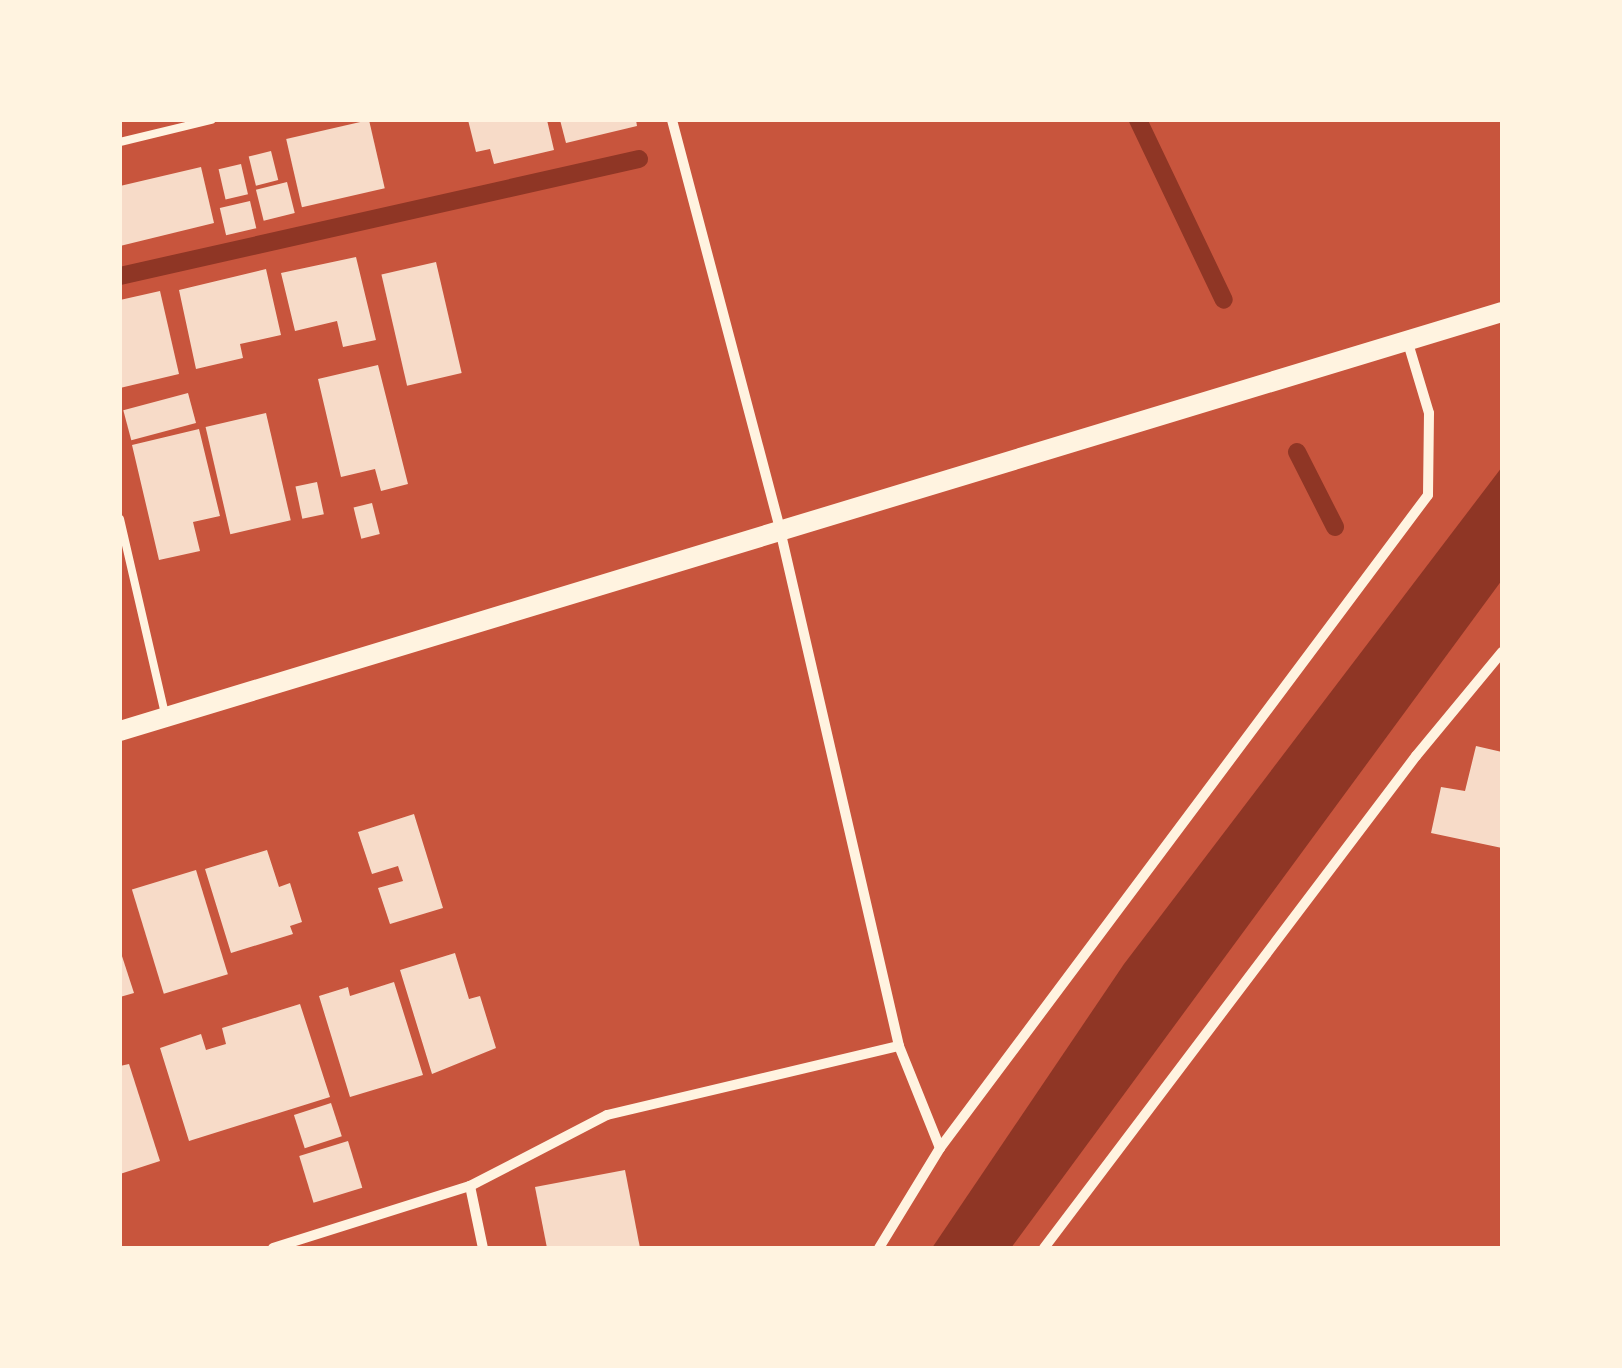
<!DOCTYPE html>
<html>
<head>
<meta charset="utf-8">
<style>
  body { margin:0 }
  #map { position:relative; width:1622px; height:1368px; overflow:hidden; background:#c8553d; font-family:Inter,sans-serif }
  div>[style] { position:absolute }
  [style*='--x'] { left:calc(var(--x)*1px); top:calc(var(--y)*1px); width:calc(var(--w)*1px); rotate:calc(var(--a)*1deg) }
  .water>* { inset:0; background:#8f3625 }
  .stream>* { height:18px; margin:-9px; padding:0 9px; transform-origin:9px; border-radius:9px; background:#8f3625 }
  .building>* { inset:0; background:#f7dbc8; transform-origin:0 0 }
  .service>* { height:8px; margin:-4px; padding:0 4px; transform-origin:4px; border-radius:4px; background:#fff3e0 }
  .minor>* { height:10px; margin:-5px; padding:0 5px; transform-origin:5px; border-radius:5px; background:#fff3e0 }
  .secondary>* { height:20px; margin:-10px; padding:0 10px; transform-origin:10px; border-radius:10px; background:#fff3e0 }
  span { translate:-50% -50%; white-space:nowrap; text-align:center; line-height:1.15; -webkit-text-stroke:9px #fff3e0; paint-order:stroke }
  .frame { position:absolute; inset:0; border:122px solid #fff3e0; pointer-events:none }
</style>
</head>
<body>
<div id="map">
  <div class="water">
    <i style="clip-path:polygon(1502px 467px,1502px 580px,1011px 1248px,932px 1248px,1124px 964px)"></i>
  </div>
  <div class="stream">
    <i style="--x:1138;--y:120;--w:199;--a:64.5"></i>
    <i style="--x:120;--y:276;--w:532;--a:-12.7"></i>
    <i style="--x:1297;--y:452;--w:84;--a:63.1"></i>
  </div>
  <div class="building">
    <i style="left:369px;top:120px;width:70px;height:85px;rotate:77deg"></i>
    <i style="clip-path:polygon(468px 120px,547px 120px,554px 150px,494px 164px,490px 149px,476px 152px)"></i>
    <i style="clip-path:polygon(560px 120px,636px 120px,637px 126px,566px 143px)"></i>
    <i style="left:271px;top:151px;width:30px;height:23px;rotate:76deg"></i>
    <i style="left:241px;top:164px;width:31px;height:23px;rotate:77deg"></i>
    <i style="clip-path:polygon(201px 167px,214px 223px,120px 246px,120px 186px)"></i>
    <i style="left:287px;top:182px;width:32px;height:32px;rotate:76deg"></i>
    <i style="left:250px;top:201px;width:28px;height:31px;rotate:77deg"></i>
    <i style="clip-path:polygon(356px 257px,376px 340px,343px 347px,337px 321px,295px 331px,281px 273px)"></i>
    <i style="left:436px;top:262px;width:114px;height:56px;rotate:77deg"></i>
    <i style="clip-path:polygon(266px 269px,281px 335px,240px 344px,243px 358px,196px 369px,179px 290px)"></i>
    <i style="clip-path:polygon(160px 291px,179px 374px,120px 388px,120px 300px)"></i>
    <i style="clip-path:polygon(378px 365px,408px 484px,381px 491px,375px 469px,341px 477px,318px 379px)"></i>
    <i style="left:188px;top:393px;width:31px;height:67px;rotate:75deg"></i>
    <i style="left:266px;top:413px;width:110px;height:62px;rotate:77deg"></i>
    <i style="clip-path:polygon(199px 429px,220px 516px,193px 522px,200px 551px,159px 560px,132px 445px)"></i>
    <i style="left:317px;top:482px;width:33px;height:22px;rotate:78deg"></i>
    <i style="left:372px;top:503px;width:32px;height:19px;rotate:76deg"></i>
    <i style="clip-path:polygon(1476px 746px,1502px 752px,1502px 848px,1431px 833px,1441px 787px,1465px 791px)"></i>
    <i style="clip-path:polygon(414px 814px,443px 908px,390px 924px,378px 888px,403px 881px,398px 866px,372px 874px,358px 832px)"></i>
    <i style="clip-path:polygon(267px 850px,279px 887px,290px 883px,302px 922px,290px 926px,293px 934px,231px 953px,205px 869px)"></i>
    <i style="left:196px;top:870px;width:109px;height:67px;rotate:73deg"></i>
    <i style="clip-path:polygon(120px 950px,134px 993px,120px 997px)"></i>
    <i style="clip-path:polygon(455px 953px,469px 999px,480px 996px,496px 1048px,432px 1074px,400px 970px)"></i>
    <i style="clip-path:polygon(394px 982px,423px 1075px,350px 1097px,319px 996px,348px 987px,350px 996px)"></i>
    <i style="clip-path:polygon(300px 1004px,330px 1097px,189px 1141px,160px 1048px,201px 1034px,206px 1050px,226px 1044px,222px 1028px)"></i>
    <i style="clip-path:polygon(129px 1064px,160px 1161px,120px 1174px,120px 1066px)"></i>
    <i style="left:331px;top:1103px;width:35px;height:39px;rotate:72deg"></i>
    <i style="left:348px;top:1141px;width:49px;height:51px;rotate:73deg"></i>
    <i style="clip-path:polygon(625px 1170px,640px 1248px,547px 1248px,535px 1187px)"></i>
  </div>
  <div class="service">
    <i style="--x:120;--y:142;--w:94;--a:-13.6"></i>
    <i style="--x:120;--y:519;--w:200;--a:77"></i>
  </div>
  <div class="minor">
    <i style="--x:672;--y:120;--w:428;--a:75.2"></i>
    <i style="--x:781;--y:534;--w:525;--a:77.02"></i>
    <i style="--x:899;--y:1046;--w:110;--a:68.1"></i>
    <i style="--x:470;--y:1186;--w:63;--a:78.2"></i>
    <i style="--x:273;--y:1248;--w:207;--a:-17.5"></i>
    <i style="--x:470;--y:1186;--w:154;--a:-27.4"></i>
    <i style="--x:607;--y:1115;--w:300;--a:-13.3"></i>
    <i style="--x:879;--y:1248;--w:117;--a:-58.6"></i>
    <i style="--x:940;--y:1148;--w:815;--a:-53.23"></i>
    <i style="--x:1428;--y:495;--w:82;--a:-89.3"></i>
    <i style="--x:1429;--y:413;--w:73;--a:-106.7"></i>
    <i style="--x:1044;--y:1248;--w:617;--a:-52.91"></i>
    <i style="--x:1416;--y:756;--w:135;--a:-50.4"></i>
  </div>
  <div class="secondary">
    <i style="--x:120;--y:731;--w:1444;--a:-16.87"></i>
  </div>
  <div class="frame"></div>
</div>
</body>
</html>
